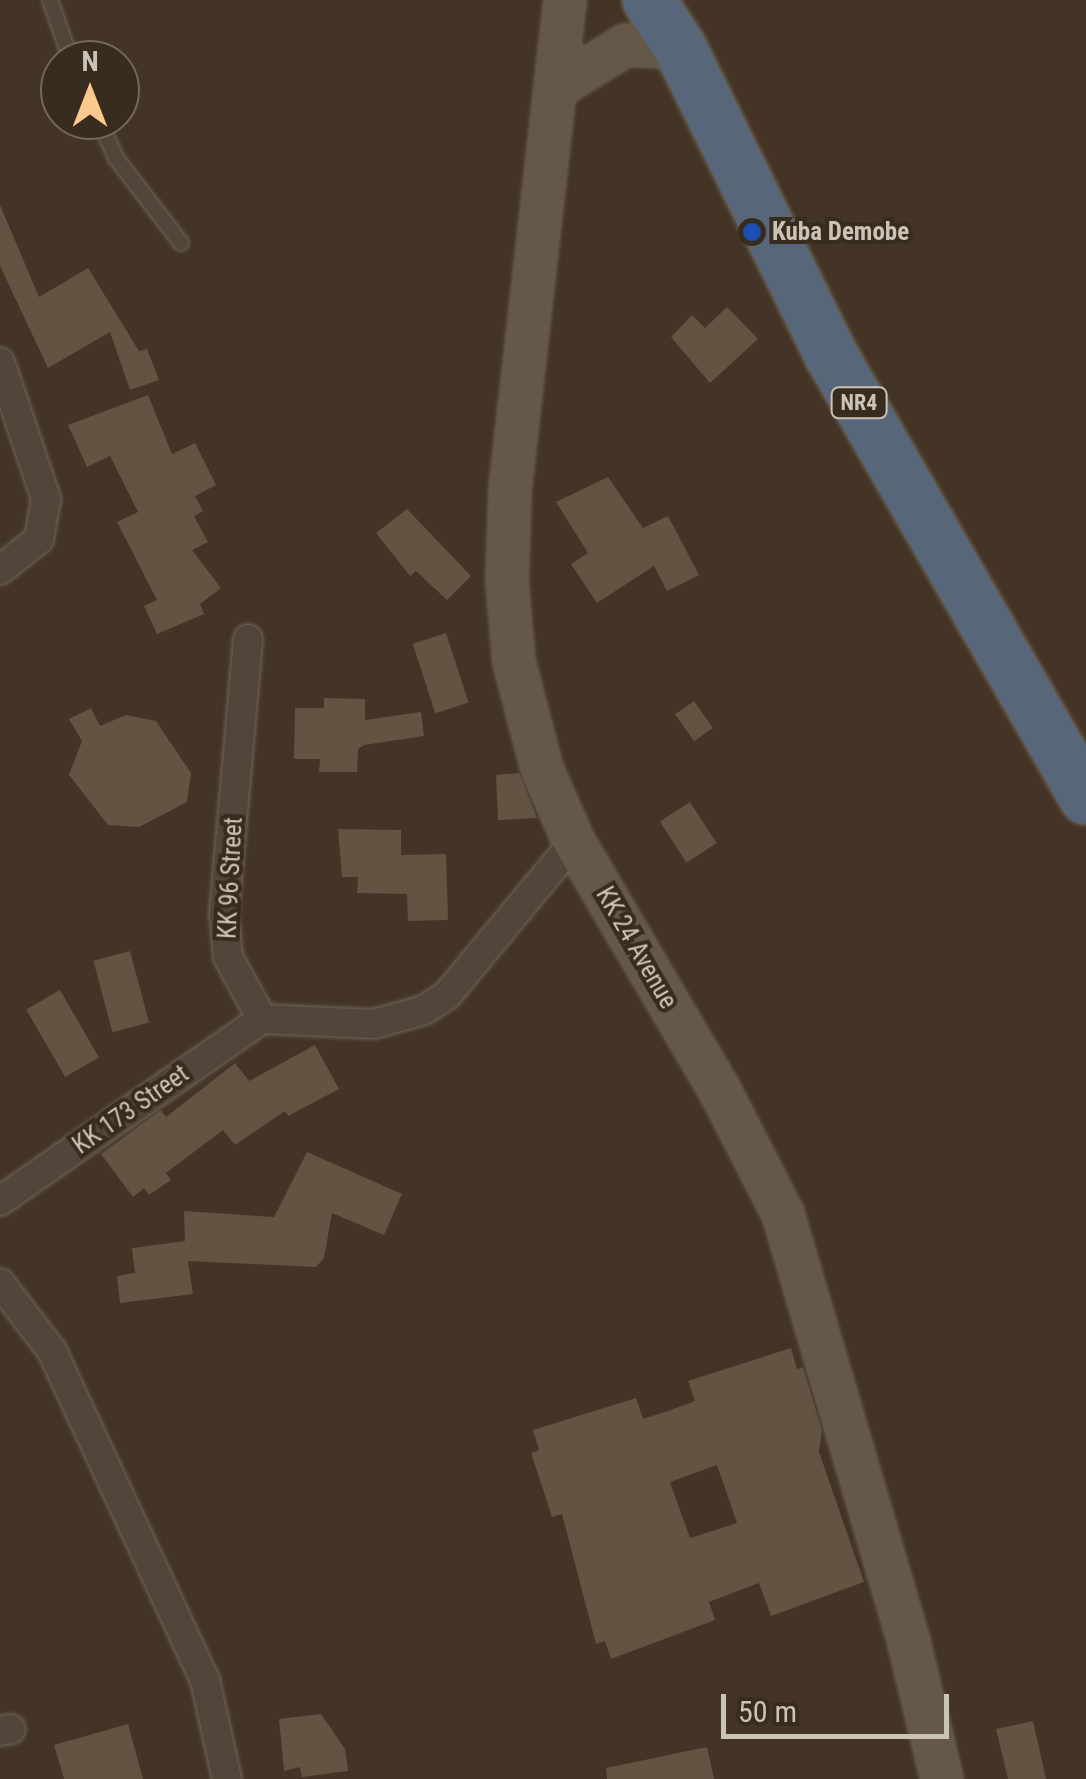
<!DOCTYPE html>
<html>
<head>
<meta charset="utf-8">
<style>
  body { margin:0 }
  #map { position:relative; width:1086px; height:1779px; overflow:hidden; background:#433426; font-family:"Roboto Condensed",sans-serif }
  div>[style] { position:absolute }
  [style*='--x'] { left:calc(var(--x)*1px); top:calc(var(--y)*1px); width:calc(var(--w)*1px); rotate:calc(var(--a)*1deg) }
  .building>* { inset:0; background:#625342; transform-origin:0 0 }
  .roads { filter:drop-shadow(0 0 2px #6f6558) drop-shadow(0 0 2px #6f6558) }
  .lane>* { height:14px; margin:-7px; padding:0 7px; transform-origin:7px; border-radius:7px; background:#52463a }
  .street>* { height:28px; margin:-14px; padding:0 14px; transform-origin:14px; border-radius:14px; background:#52463a }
  .secondary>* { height:40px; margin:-20px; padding:0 20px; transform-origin:20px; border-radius:20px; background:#655848 }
  .highway>* { height:52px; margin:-26px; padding:0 26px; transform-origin:26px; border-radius:26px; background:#576678 }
  .dots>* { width:28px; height:28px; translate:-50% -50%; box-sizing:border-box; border:5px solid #382c1f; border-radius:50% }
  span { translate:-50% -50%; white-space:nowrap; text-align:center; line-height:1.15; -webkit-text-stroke:8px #382c1f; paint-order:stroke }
  .shield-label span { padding:2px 8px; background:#382c1f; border:2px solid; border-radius:8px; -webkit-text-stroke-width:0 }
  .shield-label { font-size:22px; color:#ccc3b7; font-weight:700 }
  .poi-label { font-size:25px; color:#ccc3b7; font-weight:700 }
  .left { translate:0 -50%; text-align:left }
  .street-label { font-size:25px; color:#ccc3b7 }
  .north { position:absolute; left:40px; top:40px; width:100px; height:100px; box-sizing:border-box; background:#382c1f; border:2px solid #73685c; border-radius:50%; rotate:0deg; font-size:28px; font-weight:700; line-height:40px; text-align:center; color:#ccc3b7 }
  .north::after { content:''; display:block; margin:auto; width:35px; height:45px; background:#fbc98d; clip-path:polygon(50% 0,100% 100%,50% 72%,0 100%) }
  .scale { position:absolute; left:721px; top:1694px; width:228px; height:45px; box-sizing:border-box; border:5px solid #ccc3b7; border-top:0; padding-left:12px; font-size:30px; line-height:35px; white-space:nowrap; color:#ccc3b7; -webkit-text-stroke:8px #382c1f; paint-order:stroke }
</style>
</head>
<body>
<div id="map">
  <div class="building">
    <i style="clip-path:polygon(0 205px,39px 297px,88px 268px,139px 351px,147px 349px,159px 380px,130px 390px,110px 332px,48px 368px,0 266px)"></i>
    <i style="clip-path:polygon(727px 307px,758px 339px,710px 383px,671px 337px,692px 315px,705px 328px)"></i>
    <i style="clip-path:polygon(148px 395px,172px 454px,195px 443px,216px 485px,195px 496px,203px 511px,194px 516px,208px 542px,192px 550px,221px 588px,200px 604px,204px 614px,157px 634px,144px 606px,157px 600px,117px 522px,138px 512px,110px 456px,87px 467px,68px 425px)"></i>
    <i style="clip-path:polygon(608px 477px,643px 528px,668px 516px,699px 575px,667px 591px,654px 566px,597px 603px,571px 564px,588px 553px,556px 502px)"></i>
    <i style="clip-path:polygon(407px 509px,471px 576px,447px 600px,416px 571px,410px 576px,376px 533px)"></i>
    <i style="left:446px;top:633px;width:73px;height:35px;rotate:72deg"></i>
    <i style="clip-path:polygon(324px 698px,365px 699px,365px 720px,421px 712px,424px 736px,364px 745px,358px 749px,357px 772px,319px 772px,320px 759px,294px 759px,295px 708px,324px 708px)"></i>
    <i style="left:694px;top:701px;width:33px;height:23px;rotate:55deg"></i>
    <i style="clip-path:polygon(91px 708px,100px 726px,126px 715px,156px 721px,191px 773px,187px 802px,139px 827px,108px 825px,69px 775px,82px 741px,69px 719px)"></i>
    <i style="clip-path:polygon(519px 773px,537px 818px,498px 820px,496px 775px)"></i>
    <i style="left:690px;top:802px;width:49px;height:36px;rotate:57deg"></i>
    <i style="clip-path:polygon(338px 829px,401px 830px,401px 855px,446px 854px,448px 920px,408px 921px,407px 894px,357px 893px,358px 877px,342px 877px)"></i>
    <i style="left:130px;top:951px;width:74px;height:38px;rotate:75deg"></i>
    <i style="left:60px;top:990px;width:78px;height:39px;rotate:60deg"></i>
    <i style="clip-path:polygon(315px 1045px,339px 1089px,288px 1116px,285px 1111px,235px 1145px,223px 1130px,166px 1173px,171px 1180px,149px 1195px,144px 1188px,133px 1197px,101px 1154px,161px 1110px,166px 1117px,235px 1063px,249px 1081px)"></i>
    <i style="clip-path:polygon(307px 1152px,402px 1194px,384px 1235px,332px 1213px,324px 1258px,316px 1267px,188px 1261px,193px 1294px,120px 1303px,117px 1276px,135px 1273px,132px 1248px,185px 1241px,184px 1211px,274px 1217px)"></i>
    <i style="clip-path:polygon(evenodd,791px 1348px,797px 1369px,803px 1367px,822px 1431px,819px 1452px,864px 1582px,771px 1616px,759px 1583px,709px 1602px,715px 1620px,611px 1659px,605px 1641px,596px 1644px,562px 1514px,552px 1517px,531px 1453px,539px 1450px,533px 1430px,636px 1398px,643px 1419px,668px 1411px,695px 1401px,688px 1381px,791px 1348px,717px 1465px,737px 1523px,690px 1538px,670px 1482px,717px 1465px)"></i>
    <i style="clip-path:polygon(321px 1714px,345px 1749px,348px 1771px,302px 1777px,300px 1767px,284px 1771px,279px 1719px)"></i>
    <i style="clip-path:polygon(1033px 1721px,1046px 1779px,1008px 1779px,996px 1729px)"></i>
    <i style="clip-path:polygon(128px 1724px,143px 1779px,64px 1779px,54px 1745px)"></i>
    <i style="clip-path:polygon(707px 1747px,714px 1779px,607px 1779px,606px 1768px)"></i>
  </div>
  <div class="roads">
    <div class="lane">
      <i style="--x:50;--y:0;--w:64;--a:70.7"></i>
      <i style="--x:99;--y:120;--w:42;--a:65.9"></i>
      <i style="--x:116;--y:158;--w:107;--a:52.6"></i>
    </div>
    <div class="street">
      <i style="--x:0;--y:362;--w:145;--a:71.4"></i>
      <i style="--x:46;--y:499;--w:41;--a:99.9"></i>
      <i style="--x:39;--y:539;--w:50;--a:141.5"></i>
      <i style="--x:248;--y:639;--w:276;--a:95"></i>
      <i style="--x:224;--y:914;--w:43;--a:84.7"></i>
      <i style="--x:228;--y:957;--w:71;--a:61.3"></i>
      <i style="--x:262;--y:1019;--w:112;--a:2.6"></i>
      <i style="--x:374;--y:1024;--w:52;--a:-15.6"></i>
      <i style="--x:424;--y:1010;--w:27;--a:-33"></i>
      <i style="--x:447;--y:995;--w:199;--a:-50.3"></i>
      <i style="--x:0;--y:1201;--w:319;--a:-34.8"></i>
      <i style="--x:0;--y:1283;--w:86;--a:52.6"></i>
      <i style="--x:52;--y:1351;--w:363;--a:65.1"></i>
      <i style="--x:205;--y:1680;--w:101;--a:77.5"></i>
      <i style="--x:0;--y:1731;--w:11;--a:-10"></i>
    </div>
    <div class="secondary">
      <i style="--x:565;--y:0;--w:495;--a:96.4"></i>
      <i style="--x:510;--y:492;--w:90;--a:91.9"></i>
      <i style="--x:507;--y:582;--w:80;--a:85"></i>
      <i style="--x:514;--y:662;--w:111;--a:75.3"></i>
      <i style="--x:542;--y:769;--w:80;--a:66.3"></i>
      <i style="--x:574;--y:842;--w:289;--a:59.6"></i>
      <i style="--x:720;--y:1091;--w:138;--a:62.9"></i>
      <i style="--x:783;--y:1214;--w:447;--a:73.6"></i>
      <i style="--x:909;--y:1643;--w:140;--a:76.4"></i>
      <i style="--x:556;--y:88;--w:82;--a:-31.6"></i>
      <i style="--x:626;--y:45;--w:54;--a:3.2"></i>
    </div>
    <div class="highway">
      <i style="--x:649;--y:0;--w:57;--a:57.1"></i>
      <i style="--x:680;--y:48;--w:342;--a:63.8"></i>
      <i style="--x:831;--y:355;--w:511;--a:60.07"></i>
    </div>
  </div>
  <div class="dots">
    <i style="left:752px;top:232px;background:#1a4fb4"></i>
  </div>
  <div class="shield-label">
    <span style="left:859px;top:403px">NR4</span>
  </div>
  <div class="poi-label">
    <span class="left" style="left:772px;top:232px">Kuba Demobe</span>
  </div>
  <div class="street-label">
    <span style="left:231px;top:878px;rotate:-87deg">KK 96 Street</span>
    <span style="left:636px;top:948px;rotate:60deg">KK 24 Avenue</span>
    <span style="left:131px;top:1110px;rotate:-35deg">KK 173 Street</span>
  </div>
  <div class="north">N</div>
  <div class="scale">50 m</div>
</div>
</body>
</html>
